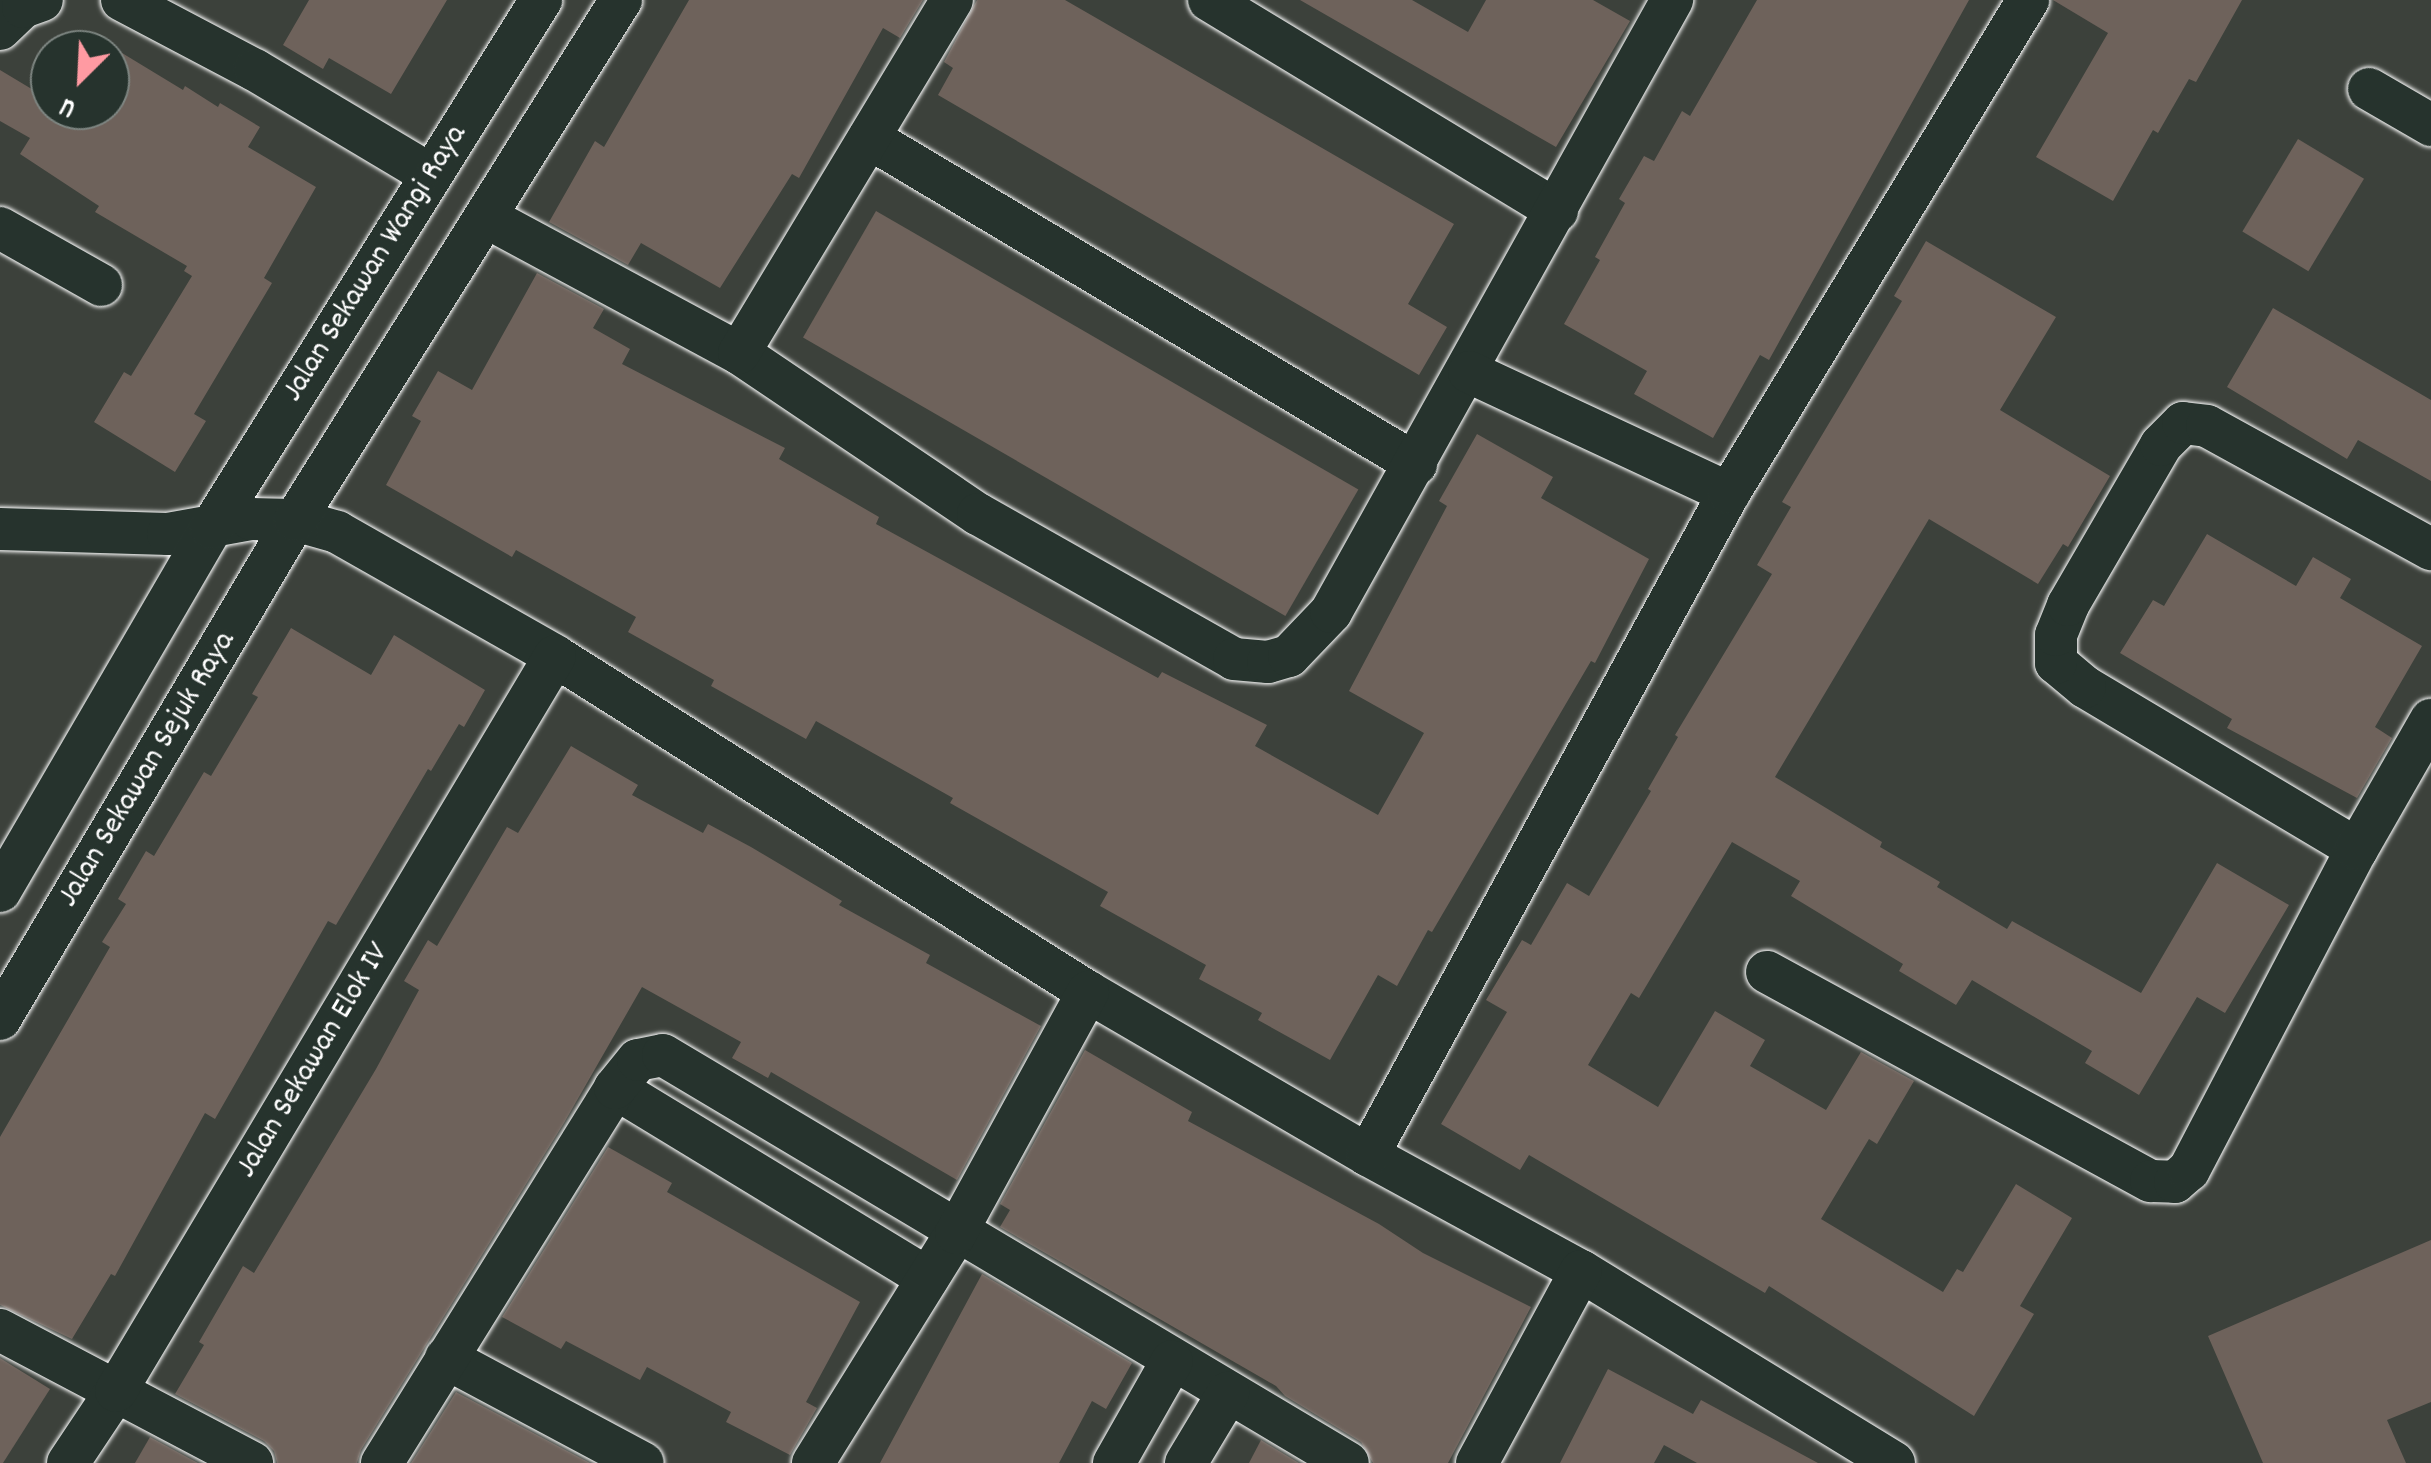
<!DOCTYPE html>
<html>
<head>
<meta charset="utf-8">
<style>
  body { margin:0 }
  #map { position:relative; width:2431px; height:1463px; overflow:hidden; background:#3c413b; font-family:Dekko,sans-serif }
  div>[style] { position:absolute }
  [style*='--x'] { left:calc(var(--x)*1px); top:calc(var(--y)*1px); width:calc(var(--w)*1px); rotate:calc(var(--a)*1deg) }
  .building>* { inset:0; background:#6e625b; transform-origin:0 0 }
  .roads { filter:drop-shadow(0 0 2px #fff) drop-shadow(0 0 2px #fff) }
  .street>* { height:42px; margin:-21px; padding:0 21px; transform-origin:21px; border-radius:21px; background:#26332d }
  span { translate:-50% -50%; white-space:nowrap; text-align:center; line-height:1.15; -webkit-text-stroke:10px #26332d; paint-order:stroke }
  .street-label { font-size:32px; color:#fff }
  .north { position:absolute; left:30px; top:30px; width:100px; height:100px; box-sizing:border-box; background:#26332d; border:2px solid #7d8581; border-radius:50%; rotate:204deg; font-size:28px; font-weight:700; line-height:40px; text-align:center; color:#fff }
  .north::after { content:''; display:block; margin:auto; width:35px; height:45px; background:#ff9aa2; clip-path:polygon(50% 0,100% 100%,50% 72%,0 100%) }
</style>
</head>
<body>
<div id="map">
  <div class="building">
    <i style="clip-path:polygon(309px 0,447px 0,391px 94px,329px 58px,323px 69px,283px 45px)"></i>
    <i style="clip-path:polygon(689px 0,923px 0,900px 38px,883px 28px,799px 178px,792px 174px,720px 288px,641px 243px,628px 265px,549px 222px,595px 141px,604px 147px)"></i>
    <i style="clip-path:polygon(977px 0,1065px 0,1454px 224px,1408px 304px,1447px 327px,1419px 375px,938px 95px,953px 68px,944px 62px)"></i>
    <i style="clip-path:polygon(1300px 0,1412px 0,1468px 32px,1486px 0,1593px 0,1630px 21px,1556px 147px)"></i>
    <i style="clip-path:polygon(1757px 0,1969px 0,1769px 360px,1760px 355px,1713px 438px,1634px 394px,1647px 371px,1564px 324px,1600px 260px,1595px 257px,1625px 203px,1619px 199px,1644px 156px,1654px 161px,1682px 111px,1690px 116px)"></i>
    <i style="clip-path:polygon(2053px 0,2242px 0,2196px 82px,2189px 79px,2158px 133px,2153px 130px,2113px 201px,2036px 157px,2108px 33px)"></i>
    <i style="clip-path:polygon(94px 36px,183px 90px,185px 86px,218px 107px,220px 103px,260px 127px,248px 147px,316px 187px,264px 278px,272px 283px,194px 414px,206px 421px,175px 472px,94px 422px,124px 372px,131px 376px,192px 276px,184px 271px,187px 266px,95px 212px,99px 206px,20px 154px,30px 138px,0 121px,0 70px,50px 100px,50px 110px,110px 110px,110px 50px,86px 50px)"></i>
    <i style="left:2298px;top:139px;width:77px;height:108px;rotate:31deg"></i>
    <i style="left:876px;top:211px;width:557px;height:146px;rotate:30deg"></i>
    <i style="clip-path:polygon(1926px 241px,2056px 317px,2000px 410px,2110px 476px,2068px 547px,2063px 544px,2038px 584px,1929px 519px,1775px 777px,1882px 842px,1880px 847px,1940px 882px,1937px 887px,2007px 929px,2012px 921px,2141px 993px,2217px 863px,2289px 905px,2225px 1013px,2197px 997px,2139px 1095px,2085px 1063px,2092px 1051px,1972px 980px,1956px 1005px,1899px 971px,1903px 964px,1791px 896px,1800px 881px,1732px 842px,1639px 998px,1631px 993px,1588px 1065px,1658px 1107px,1715px 1011px,1765px 1040px,1750px 1066px,1826px 1110px,1861px 1052px,1914px 1081px,1877px 1144px,1869px 1139px,1821px 1219px,1943px 1292px,1957px 1269px,1963px 1272px,2016px 1184px,2072px 1218px,2020px 1306px,2034px 1314px,1974px 1416px,1769px 1286px,1765px 1293px,1529px 1155px,1520px 1170px,1441px 1124px,1507px 1012px,1486px 1000px,1522px 940px,1531px 945px,1567px 883px,1589px 896px,1651px 791px,1648px 789px,1678px 737px,1675px 735px,1772px 574px,1757px 565px,1791px 507px,1782px 502px,1902px 301px,1894px 296px)"></i>
    <i style="clip-path:polygon(537px 273px,604px 309px,593px 328px,630px 349px,622px 364px,785px 448px,779px 459px,879px 517px,876px 524px,1158px 678px,1162px 672px,1267px 725px,1255px 746px,1378px 815px,1424px 733px,1349px 691px,1447px 506px,1439px 501px,1477px 434px,1553px 477px,1541px 498px,1649px 559px,1595px 663px,1591px 661px,1432px 932px,1428px 930px,1397px 986px,1378px 975px,1330px 1060px,1258px 1020px,1262px 1013px,1199px 979px,1206px 965px,1100px 906px,1108px 892px,950px 803px,953px 798px,816px 721px,806px 739px,711px 686px,714px 680px,628px 632px,636px 617px,516px 550px,512px 557px,386px 485px,421px 421px,412px 416px,438px 371px,472px 390px)"></i>
    <i style="clip-path:polygon(2273px 308px,2431px 400px,2431px 481px,2358px 440px,2347px 459px,2227px 387px)"></i>
    <i style="clip-path:polygon(2207px 534px,2296px 586px,2313px 557px,2351px 579px,2340px 598px,2422px 646px,2375px 727px,2392px 738px,2357px 798px,2227px 728px,2232px 719px,2120px 653px,2153px 600px,2164px 606px)"></i>
    <i style="clip-path:polygon(291px 628px,371px 675px,394px 635px,485px 690px,464px 727px,459px 724px,431px 771px,428px 769px,336px 925px,328px 921px,215px 1119px,205px 1113px,115px 1276px,111px 1274px,72px 1339px,0 1305px,0 1137px,110px 947px,102px 942px,126px 904px,118px 899px,146px 851px,154px 856px,204px 772px,211px 776px,258px 697px,252px 694px)"></i>
    <i style="clip-path:polygon(571px 746px,638px 785px,632px 795px,703px 833px,708px 824px,751px 847px,842px 901px,839px 905px,930px 955px,926px 963px,1041px 1026px,957px 1180px,771px 1072px,768px 1078px,732px 1058px,741px 1042px,642px 987px,564px 1123px,361px 1450px,357px 1463px,277px 1463px,274px 1451px,264px 1441px,175px 1394px,204px 1345px,199px 1342px,243px 1266px,254px 1273px,376px 1069px,419px 990px,404px 981px,428px 940px,437px 946px,507px 827px,518px 833px)"></i>
    <i style="clip-path:polygon(1085px 1050px,1192px 1112px,1188px 1121px,1379px 1224px,1423px 1253px,1531px 1307px,1448px 1463px,1373px 1463px,1361px 1442px,1285px 1396px,1276px 1386px,1000px 1227px,1010px 1210px,1000px 1204px)"></i>
    <i style="clip-path:polygon(608px 1147px,672px 1183px,667px 1192px,860px 1302px,806px 1402px,817px 1408px,790px 1455px,726px 1422px,731px 1412px,647px 1367px,640px 1380px,566px 1341px,561px 1349px,502px 1317px)"></i>
    <i style="clip-path:polygon(2431px 1240px,2431px 1402px,2387px 1420px,2406px 1463px,2263px 1463px,2208px 1336px)"></i>
    <i style="clip-path:polygon(982px 1274px,1132px 1363px,1106px 1409px,1092px 1401px,1059px 1463px,880px 1463px)"></i>
    <i style="clip-path:polygon(0 1358px,50px 1389px,3px 1463px,0 1463px)"></i>
    <i style="clip-path:polygon(1608px 1369px,1693px 1414px,1701px 1400px,1818px 1463px,1697px 1463px,1664px 1445px,1654px 1463px,1560px 1463px)"></i>
    <i style="clip-path:polygon(456px 1392px,590px 1463px,411px 1463px)"></i>
    <i style="clip-path:polygon(150px 1437px,198px 1463px,135px 1463px)"></i>
    <i style="clip-path:polygon(1261px 1440px,1299px 1463px,1249px 1463px)"></i>
  </div>
  <div class="roads">
    <div class="street">
      <i style="--x:122;--y:0;--w:150;--a:27.8"></i>
      <i style="--x:255;--y:70;--w:205;--a:30.8"></i>
      <i style="--x:1209;--y:0;--w:407;--a:31.2"></i>
      <i style="--x:0;--y:29;--w:32;--a:-44"></i>
      <i style="--x:23;--y:7;--w:20;--a:-20"></i>
      <i style="--x:2369;--y:89;--w:72;--a:30.1"></i>
      <i style="--x:869;--y:138;--w:637;--a:30.79"></i>
      <i style="--x:486;--y:217;--w:287;--a:28.3"></i>
      <i style="--x:739;--y:353;--w:288;--a:34"></i>
      <i style="--x:978;--y:514;--w:294;--a:29.5"></i>
      <i style="--x:1234;--y:659;--w:34;--a:5"></i>
      <i style="--x:1268;--y:662;--w:22;--a:-16"></i>
      <i style="--x:1289;--y:656;--w:61;--a:-46.3"></i>
      <i style="--x:1331;--y:612;--w:701;--a:-60.87"></i>
      <i style="--x:0;--y:228;--w:116;--a:29.4"></i>
      <i style="--x:739;--y:353;--w:412;--a:-58.9"></i>
      <i style="--x:1469;--y:372;--w:287;--a:25"></i>
      <i style="--x:0;--y:529;--w:168;--a:1.7"></i>
      <i style="--x:168;--y:534;--w:84;--a:-10.2"></i>
      <i style="--x:251;--y:519;--w:44;--a:1.3"></i>
      <i style="--x:295;--y:520;--w:44;--a:15.9"></i>
      <i style="--x:337;--y:532;--w:251;--a:29.6"></i>
      <i style="--x:555;--y:656;--w:630;--a:32.23"></i>
      <i style="--x:1088;--y:992;--w:324;--a:30.2"></i>
      <i style="--x:1368;--y:1155;--w:243;--a:28.6"></i>
      <i style="--x:1581;--y:1271;--w:367;--a:31.5"></i>
      <i style="--x:2357;--y:849;--w:317;--a:-149.2"></i>
      <i style="--x:2085;--y:687;--w:38;--a:-140"></i>
      <i style="--x:2056;--y:663;--w:28;--a:-90"></i>
      <i style="--x:2056;--y:635;--w:32;--a:-68"></i>
      <i style="--x:2068;--y:605;--w:185;--a:-59.8"></i>
      <i style="--x:2161;--y:445;--w:31;--a:-45"></i>
      <i style="--x:2183;--y:423;--w:24;--a:7"></i>
      <i style="--x:2207;--y:426;--w:256;--a:28.8"></i>
      <i style="--x:0;--y:891;--w:420;--a:-59.8"></i>
      <i style="--x:211;--y:528;--w:623;--a:-57.99"></i>
      <i style="--x:1767;--y:972;--w:437;--a:28.6"></i>
      <i style="--x:2151;--y:1181;--w:24;--a:2"></i>
      <i style="--x:2175;--y:1182;--w:18;--a:-41"></i>
      <i style="--x:2189;--y:1170;--w:362;--a:-62.4"></i>
      <i style="--x:2357;--y:849;--w:149;--a:-60.2"></i>
      <i style="--x:0;--y:1019;--w:580;--a:-59.41"></i>
      <i style="--x:295;--y:520;--w:614;--a:-57.92"></i>
      <i style="--x:615;--y:1088;--w:366;--a:31.3"></i>
      <i style="--x:1368;--y:1155;--w:754;--a:-61.4"></i>
      <i style="--x:1729;--y:493;--w:577;--a:-58.76"></i>
      <i style="--x:0;--y:1330;--w:285;--a:27.8"></i>
      <i style="--x:446;--y:1358;--w:223;--a:28.1"></i>
      <i style="--x:68;--y:1463;--w:87;--a:-56.3"></i>
      <i style="--x:116;--y:1391;--w:856;--a:-59.15"></i>
      <i style="--x:382;--y:1463;--w:441;--a:-58.1"></i>
      <i style="--x:615;--y:1088;--w:36;--a:-51"></i>
      <i style="--x:638;--y:1060;--w:25;--a:-11"></i>
      <i style="--x:663;--y:1055;--w:797;--a:30.78"></i>
      <i style="--x:813;--y:1463;--w:271;--a:-58.1"></i>
      <i style="--x:956;--y:1233;--w:275;--a:-61.3"></i>
      <i style="--x:1114;--y:1463;--w:117;--a:-60.4"></i>
      <i style="--x:1186;--y:1463;--w:82;--a:-59"></i>
      <i style="--x:1477;--y:1463;--w:218;--a:-61.6"></i>
    </div>
  </div>
  <div class="street-label">
    <span style="left:376px;top:264px;rotate:-58deg">Jalan Sekawan Wangi Raya</span>
    <span style="left:148px;top:770px;rotate:-59deg">Jalan Sekawan Sejuk Raya</span>
    <span style="left:314px;top:1061px;rotate:-59deg">Jalan Sekawan Elok IV</span>
  </div>
  <div class="north">U</div>
</div>
</body>
</html>
